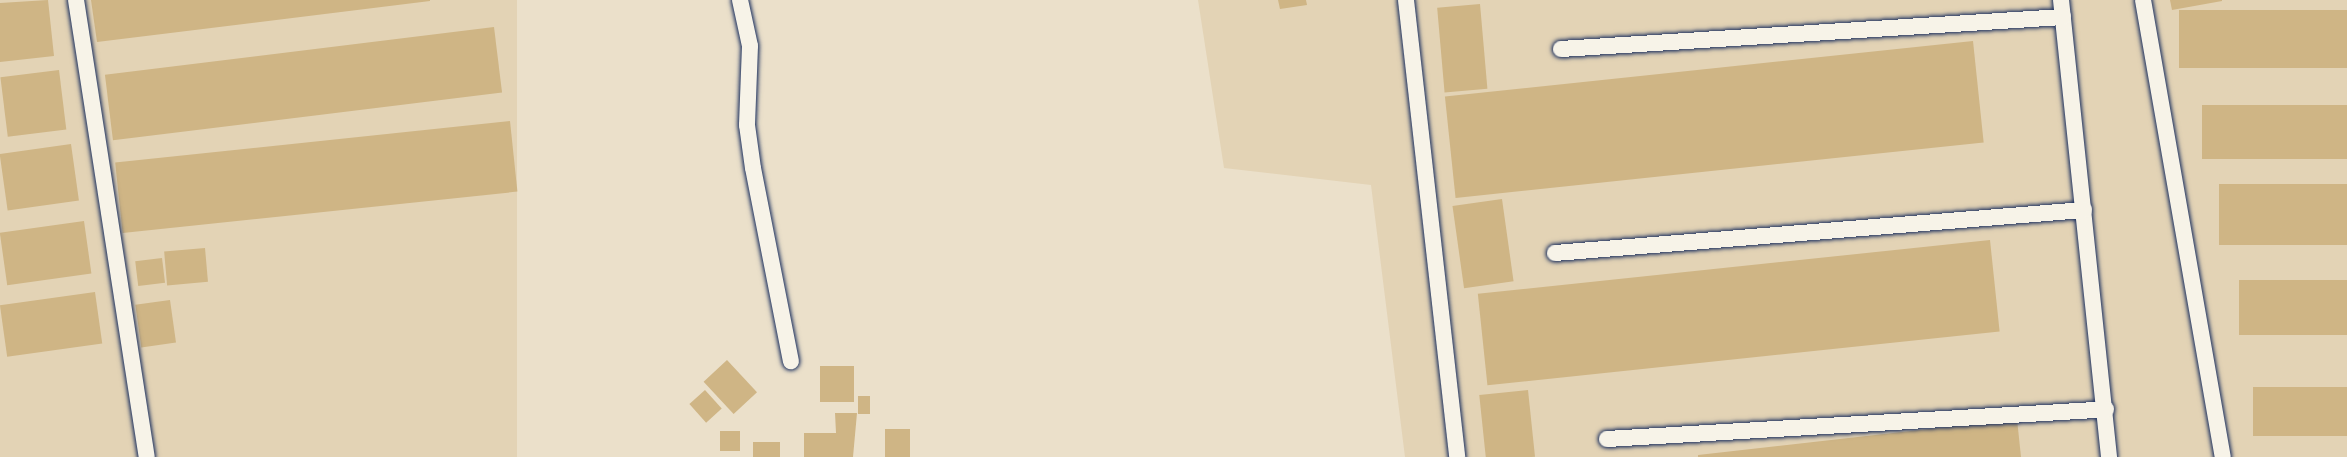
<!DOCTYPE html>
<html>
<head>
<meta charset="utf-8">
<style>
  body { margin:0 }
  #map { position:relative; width:2347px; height:457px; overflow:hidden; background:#ebe0ca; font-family:Mynerve,sans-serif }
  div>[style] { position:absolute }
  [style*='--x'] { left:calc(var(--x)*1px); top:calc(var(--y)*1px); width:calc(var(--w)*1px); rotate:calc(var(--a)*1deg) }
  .built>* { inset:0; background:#e3d3b5; transform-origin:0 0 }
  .building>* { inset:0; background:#cfb585; transform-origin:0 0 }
  .roads { filter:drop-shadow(0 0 2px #1b2f5e) drop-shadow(0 0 2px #1b2f5e) }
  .lane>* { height:16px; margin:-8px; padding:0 8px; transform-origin:8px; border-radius:8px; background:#f7f3e8 }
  span { translate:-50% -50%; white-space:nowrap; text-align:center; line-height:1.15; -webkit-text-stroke:4.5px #f7f3e8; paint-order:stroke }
</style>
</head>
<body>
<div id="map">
  <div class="built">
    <i style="left:0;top:0;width:517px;height:457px"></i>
    <i style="clip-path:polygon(1198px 0,2347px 0,2347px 457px,1405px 457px,1371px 185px,1224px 168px)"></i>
  </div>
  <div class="building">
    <i style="clip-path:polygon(48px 0,54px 56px,0 62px,0 3px)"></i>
    <i style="clip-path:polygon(91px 0,430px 0,430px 1px,97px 42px)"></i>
    <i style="clip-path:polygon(1278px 0,1306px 0,1307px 5px,1280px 9px)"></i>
    <i style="clip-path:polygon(2170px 0,2222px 0,2222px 1px,2172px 10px)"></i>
    <i style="left:1480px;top:4px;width:85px;height:43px;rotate:85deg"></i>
    <i style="left:2347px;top:10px;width:58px;height:168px;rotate:90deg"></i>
    <i style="left:494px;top:27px;width:66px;height:392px;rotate:83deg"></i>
    <i style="left:1973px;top:41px;width:102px;height:531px;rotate:84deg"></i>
    <i style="left:59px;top:70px;width:60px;height:59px;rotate:83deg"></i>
    <i style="left:2347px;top:105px;width:54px;height:145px;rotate:90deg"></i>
    <i style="left:510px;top:121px;width:71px;height:397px;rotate:84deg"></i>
    <i style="left:71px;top:144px;width:57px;height:72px;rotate:82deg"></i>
    <i style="left:2347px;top:184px;width:61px;height:128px;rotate:90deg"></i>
    <i style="left:1502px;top:199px;width:83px;height:50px;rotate:82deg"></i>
    <i style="left:84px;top:221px;width:53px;height:85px;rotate:82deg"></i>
    <i style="left:1990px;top:240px;width:92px;height:515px;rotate:84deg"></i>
    <i style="left:205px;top:248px;width:34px;height:41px;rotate:85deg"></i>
    <i style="left:162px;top:258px;width:25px;height:27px;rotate:83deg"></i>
    <i style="left:2347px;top:280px;width:55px;height:108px;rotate:90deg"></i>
    <i style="left:95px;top:292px;width:52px;height:96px;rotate:82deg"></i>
    <i style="left:170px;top:300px;width:43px;height:35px;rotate:82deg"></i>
    <i style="left:727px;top:360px;width:44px;height:32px;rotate:47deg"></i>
    <i style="left:820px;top:366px;width:34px;height:36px"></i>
    <i style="left:2347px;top:387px;width:49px;height:94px;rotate:90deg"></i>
    <i style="left:705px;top:390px;width:25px;height:21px;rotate:48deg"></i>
    <i style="left:1528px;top:390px;width:67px;height:49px;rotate:84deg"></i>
    <i style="left:858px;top:396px;width:12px;height:18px"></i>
    <i style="clip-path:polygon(835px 413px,857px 413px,853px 457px,804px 457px,804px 433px,836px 433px)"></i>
    <i style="clip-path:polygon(2017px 419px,2021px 457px,1698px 457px,1698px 455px)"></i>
    <i style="left:885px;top:429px;width:25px;height:28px"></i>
    <i style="left:720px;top:431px;width:20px;height:20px"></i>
    <i style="left:753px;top:442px;width:27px;height:15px"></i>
  </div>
  <div class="roads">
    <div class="lane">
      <i style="--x:76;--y:0;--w:462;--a:81.2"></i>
      <i style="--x:740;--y:0;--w:47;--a:77.7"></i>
      <i style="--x:750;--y:46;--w:79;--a:92.2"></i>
      <i style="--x:747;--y:125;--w:43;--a:82.1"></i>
      <i style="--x:753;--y:168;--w:197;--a:78.9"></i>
      <i style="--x:1406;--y:0;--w:460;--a:83.6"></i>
      <i style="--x:2061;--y:0;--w:460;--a:84"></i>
      <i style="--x:2143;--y:0;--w:464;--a:80.1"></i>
      <i style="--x:1561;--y:49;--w:503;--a:-3.65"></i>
      <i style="--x:1555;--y:253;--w:531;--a:-4.65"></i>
      <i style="--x:1607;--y:439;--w:500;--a:-3.4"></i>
    </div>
  </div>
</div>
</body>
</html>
